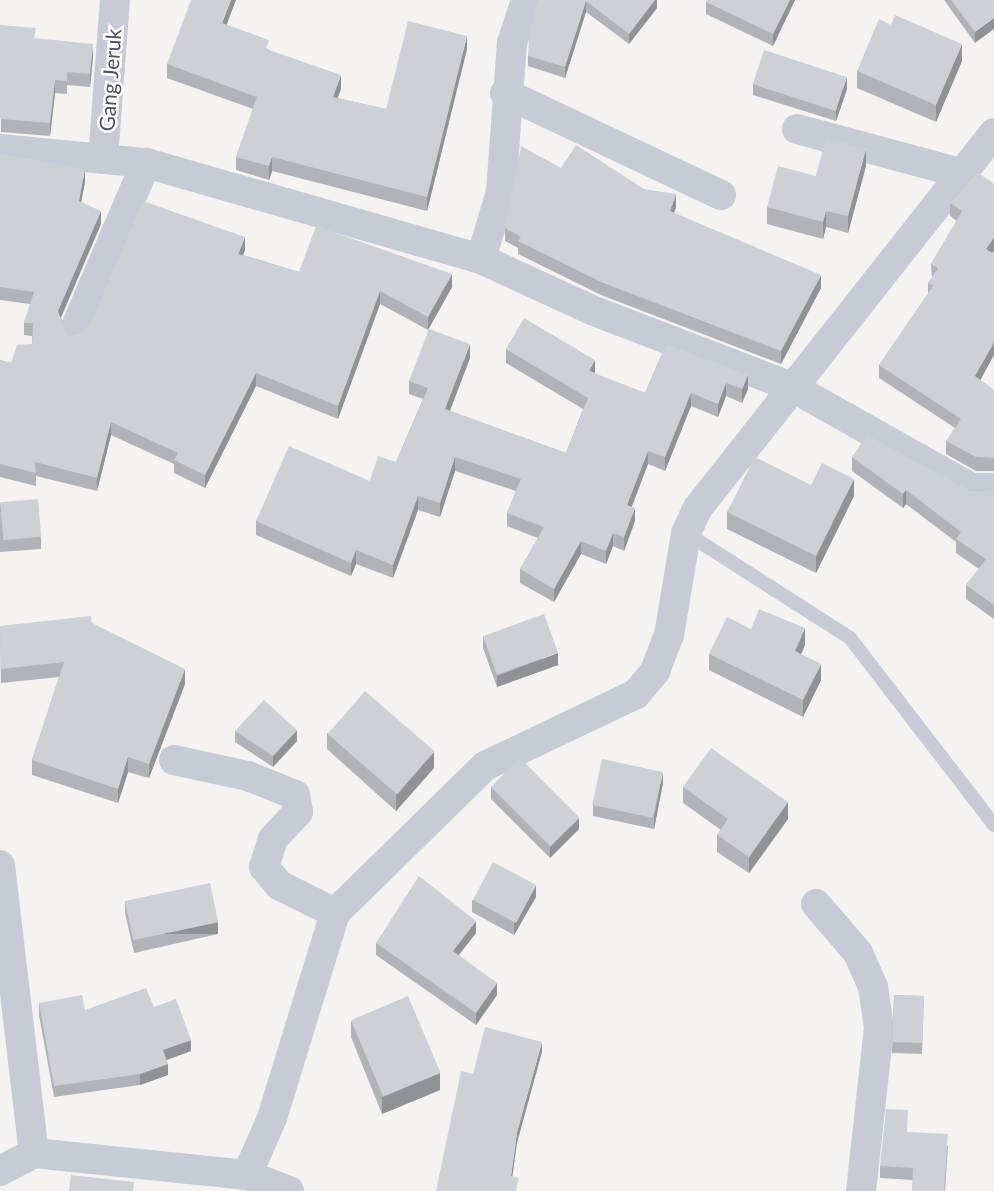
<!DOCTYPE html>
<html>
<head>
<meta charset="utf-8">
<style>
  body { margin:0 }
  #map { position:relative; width:994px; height:1191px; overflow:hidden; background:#f4f3f2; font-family:Lato,sans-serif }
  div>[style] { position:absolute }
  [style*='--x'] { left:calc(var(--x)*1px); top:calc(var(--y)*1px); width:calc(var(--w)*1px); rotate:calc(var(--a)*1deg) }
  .lane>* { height:14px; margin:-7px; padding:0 7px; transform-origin:7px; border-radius:7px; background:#c7cbd6 }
  .street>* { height:30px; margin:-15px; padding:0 15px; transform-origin:15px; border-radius:15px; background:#c7cbd6 }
  .wall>* { inset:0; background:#b1b3b9; transform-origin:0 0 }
  .shaded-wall>* { inset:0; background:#909296; transform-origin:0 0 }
  .building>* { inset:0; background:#ced0d7; transform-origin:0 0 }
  span { translate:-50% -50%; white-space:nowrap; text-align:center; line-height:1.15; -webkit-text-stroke:5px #fff; paint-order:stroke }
  .street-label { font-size:21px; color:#4a515f }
</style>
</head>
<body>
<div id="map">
  <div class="lane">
    <i style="--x:686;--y:533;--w:195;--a:32.6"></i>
    <i style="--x:850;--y:638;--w:236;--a:52.4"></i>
  </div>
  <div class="street">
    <i style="--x:505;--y:93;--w:239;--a:25.3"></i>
    <i style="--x:797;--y:129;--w:173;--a:15.1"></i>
    <i style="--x:0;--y:149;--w:147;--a:5.5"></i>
    <i style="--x:146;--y:163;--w:348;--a:16"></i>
    <i style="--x:481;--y:259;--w:124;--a:24.7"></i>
    <i style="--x:594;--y:311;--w:212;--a:21"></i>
    <i style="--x:792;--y:387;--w:206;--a:29.4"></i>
    <i style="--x:971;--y:488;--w:23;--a:0"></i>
    <i style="--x:103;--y:159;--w:159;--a:-85.7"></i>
    <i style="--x:481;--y:259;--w:70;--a:-73.4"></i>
    <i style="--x:501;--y:192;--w:149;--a:-85.8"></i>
    <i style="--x:512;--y:43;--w:45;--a:-72"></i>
    <i style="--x:74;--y:331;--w:183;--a:-66.8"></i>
    <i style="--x:174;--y:760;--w:76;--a:12.2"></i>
    <i style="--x:248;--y:776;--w:51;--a:22"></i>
    <i style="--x:295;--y:795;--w:17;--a:80"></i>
    <i style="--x:298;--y:812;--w:37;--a:133"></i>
    <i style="--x:273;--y:839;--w:29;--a:108"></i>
    <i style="--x:264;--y:867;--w:23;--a:50"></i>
    <i style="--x:279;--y:885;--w:63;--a:26.6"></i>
    <i style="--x:0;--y:865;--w:290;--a:83.3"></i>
    <i style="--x:816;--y:904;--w:65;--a:49.4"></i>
    <i style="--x:858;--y:953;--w:37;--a:66"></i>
    <i style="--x:873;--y:987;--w:41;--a:81.7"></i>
    <i style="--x:879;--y:1028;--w:164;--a:96.3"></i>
    <i style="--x:0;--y:1171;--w:38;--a:-28"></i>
    <i style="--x:34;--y:1153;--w:214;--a:5.9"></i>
    <i style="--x:247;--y:1175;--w:62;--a:-66.3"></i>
    <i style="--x:272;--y:1118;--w:214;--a:-72.9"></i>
    <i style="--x:335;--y:913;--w:210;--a:-44.4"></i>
    <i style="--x:485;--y:766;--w:167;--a:-25.5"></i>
    <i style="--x:636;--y:694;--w:30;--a:-50"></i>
    <i style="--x:655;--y:671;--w:39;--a:-69"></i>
    <i style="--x:669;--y:635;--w:103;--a:-80.5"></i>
    <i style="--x:686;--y:533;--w:26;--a:-65"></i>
    <i style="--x:697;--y:509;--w:479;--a:-51.7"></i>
    <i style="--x:247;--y:1175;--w:45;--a:20.9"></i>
  </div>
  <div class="wall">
    <i style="clip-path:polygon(537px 0,657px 0,657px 8px,629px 44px,586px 12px,565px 78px,528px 66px,528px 56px)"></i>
    <i style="clip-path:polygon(795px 0,773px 46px,706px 14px,706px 2px)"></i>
    <i style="clip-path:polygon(944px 0,994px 0,975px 43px)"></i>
    <i style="clip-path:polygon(0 25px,36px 39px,93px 57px,90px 87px,67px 85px,67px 94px,55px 93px,50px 136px,1px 132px)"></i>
    <i style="clip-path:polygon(227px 25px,269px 50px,341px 89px,337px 98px,386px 109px,467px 49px,427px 211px,272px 171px,269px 180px,236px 170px,236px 157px,253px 109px,167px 78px,167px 64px)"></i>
    <i style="clip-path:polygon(891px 25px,962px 61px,936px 122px,857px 88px,857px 71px)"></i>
    <i style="clip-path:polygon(753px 84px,847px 89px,836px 121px,753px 95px)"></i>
    <i style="clip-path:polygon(0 154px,85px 182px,81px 202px,101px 224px,61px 318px,67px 334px,77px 335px,245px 250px,243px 255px,299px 272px,452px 287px,428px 330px,380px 304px,338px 419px,256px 386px,205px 488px,174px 473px,174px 464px,111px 435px,97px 491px,36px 476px,36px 486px,0 477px,0 360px,11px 363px,32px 344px,32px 336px,24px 335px,24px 323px,30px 304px,0 300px)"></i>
    <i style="clip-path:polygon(866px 166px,848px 233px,826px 227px,823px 239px,767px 224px,767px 207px,816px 176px)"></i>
    <i style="clip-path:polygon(561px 168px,644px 189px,676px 207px,674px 213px,821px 288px,781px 364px,601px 295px,518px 254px,518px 248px,505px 241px,505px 228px)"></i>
    <i style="clip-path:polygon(977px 172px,992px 253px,980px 380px,994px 390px,994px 471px,976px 471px,946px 454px,946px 441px,955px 428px,879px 378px,879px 365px,928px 294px,928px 283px,932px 278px,931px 264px,957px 221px,950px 216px,950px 203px)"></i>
    <i style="clip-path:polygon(666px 344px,748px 389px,742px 403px,726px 396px,718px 417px,691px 406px,665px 471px,648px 464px,632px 507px,635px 521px,624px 551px,613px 546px,606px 564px,581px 554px,554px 602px,520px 583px,520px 569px,538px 538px,507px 526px,507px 513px,516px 491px,455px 471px,440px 517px,418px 510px,393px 578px,356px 564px,351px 576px,256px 535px,256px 521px,370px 481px,396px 462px,423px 399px,409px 394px,409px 381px,470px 358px,450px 411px,566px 453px,583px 409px,506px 363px,506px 349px,595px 374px,645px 393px)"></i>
    <i style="clip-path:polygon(852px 457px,970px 491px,994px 490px,994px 619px,966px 599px,966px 585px,979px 569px,956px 553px,956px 542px,906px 504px,903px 508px,852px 471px)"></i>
    <i style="clip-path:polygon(811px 485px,854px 496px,816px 573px,727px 529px,727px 512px)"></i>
    <i style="clip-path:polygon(0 503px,41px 537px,41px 549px,0 552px)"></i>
    <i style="clip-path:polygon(92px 623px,185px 684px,149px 778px,128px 772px,118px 803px,32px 775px,32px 760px,59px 677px,1px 683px,0 626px)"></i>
    <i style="clip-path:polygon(751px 629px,805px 645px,801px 654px,821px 680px,803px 717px,709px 670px,709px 654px)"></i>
    <i style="clip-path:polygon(483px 636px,558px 665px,497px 687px,483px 648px)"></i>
    <i style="clip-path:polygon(235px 731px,297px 741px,273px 767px,235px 742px)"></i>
    <i style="clip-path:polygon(327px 733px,434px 768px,396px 811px,327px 749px)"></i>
    <i style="clip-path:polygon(663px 783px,654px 829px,593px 816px,593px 805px)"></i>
    <i style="clip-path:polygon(491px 787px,579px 829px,550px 858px,491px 799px)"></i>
    <i style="clip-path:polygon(683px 787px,788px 819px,749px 873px,717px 852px,717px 835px,721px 830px,683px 803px)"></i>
    <i style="clip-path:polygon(536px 897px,514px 935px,472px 912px,472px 900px)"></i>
    <i style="clip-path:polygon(125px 902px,218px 934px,134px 953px,125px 913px)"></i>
    <i style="clip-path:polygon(476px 933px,459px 955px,497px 995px,476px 1025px,376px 955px,376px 943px)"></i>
    <i style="left:894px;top:995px;width:30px;height:58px;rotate:2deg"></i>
    <i style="clip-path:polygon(39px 1003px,85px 1010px,154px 1007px,191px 1051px,167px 1060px,168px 1075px,140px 1085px,54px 1097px,39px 1015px)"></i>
    <i style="clip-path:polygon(351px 1021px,440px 1090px,382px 1114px,351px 1037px)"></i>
    <i style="clip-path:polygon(907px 1132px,948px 1146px,945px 1191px,912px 1191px,913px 1180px,880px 1178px,880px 1166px)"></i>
  </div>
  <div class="shaded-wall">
    <i style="clip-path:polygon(231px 0,236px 0,222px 37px,222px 23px)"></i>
    <i style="clip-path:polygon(655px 0,657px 0,657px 8px,629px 44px,629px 34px)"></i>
    <i style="clip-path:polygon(790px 0,795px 0,773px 46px,773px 34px)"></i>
    <i style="clip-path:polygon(586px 1px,586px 12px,565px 78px,565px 67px)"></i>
    <i style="clip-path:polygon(994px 18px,994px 29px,975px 43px,975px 32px)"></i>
    <i style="clip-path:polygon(467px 36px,467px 49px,427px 211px,427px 197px)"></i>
    <i style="clip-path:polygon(93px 44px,93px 57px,90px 87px,90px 74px)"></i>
    <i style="clip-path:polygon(962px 44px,962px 61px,936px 122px,936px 105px)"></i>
    <i style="clip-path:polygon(341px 75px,341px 89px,333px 111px,333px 97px)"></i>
    <i style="clip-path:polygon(847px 77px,847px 89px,836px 121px,836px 110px)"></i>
    <i style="clip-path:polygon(55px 80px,55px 93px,50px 136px,50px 123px)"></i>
    <i style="clip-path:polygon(866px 149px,866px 166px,848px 233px,848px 216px)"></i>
    <i style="clip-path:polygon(272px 157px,272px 171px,269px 180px,269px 166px)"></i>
    <i style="clip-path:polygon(85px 169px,85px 182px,79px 214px,79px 201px)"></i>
    <i style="clip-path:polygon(676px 194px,676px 207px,670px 224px,670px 211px)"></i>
    <i style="clip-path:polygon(101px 211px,101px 224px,58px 324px,58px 311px)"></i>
    <i style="clip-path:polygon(826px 211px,826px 227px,823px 239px,823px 222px)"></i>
    <i style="clip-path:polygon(245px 237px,245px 250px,238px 267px,238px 254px)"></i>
    <i style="clip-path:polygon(994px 237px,994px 251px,986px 262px,986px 249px)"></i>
    <i style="clip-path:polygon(452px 274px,452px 287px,428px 330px,428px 317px)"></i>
    <i style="clip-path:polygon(821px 275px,821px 288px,781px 364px,781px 351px)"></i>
    <i style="clip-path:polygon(380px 291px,380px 304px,338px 419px,338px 406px)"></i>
    <i style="clip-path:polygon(994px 342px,994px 355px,975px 390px,975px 376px)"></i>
    <i style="clip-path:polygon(470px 344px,470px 358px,445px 423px,445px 409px)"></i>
    <i style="clip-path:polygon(595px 360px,595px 373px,589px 371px)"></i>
    <i style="clip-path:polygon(256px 373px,256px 386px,205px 488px,205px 475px)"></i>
    <i style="clip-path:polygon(748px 375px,748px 389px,742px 403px,742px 389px)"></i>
    <i style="clip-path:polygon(726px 383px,726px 396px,718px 417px,718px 404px)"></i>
    <i style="clip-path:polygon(691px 393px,691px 406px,665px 471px,665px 457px)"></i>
    <i style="clip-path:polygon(111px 422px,111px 435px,97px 491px,97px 478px)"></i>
    <i style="clip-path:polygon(648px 451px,648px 464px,627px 518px,627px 505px)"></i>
    <i style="clip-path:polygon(455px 457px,455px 471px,440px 517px,440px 503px)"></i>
    <i style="clip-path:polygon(854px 479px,854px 496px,816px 573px,816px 556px)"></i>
    <i style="clip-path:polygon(906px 490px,906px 504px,903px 508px,903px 494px)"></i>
    <i style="clip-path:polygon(418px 496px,418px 510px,393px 578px,393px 565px)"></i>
    <i style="clip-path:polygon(635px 508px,635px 521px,624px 551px,624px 537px)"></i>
    <i style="clip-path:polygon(613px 533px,613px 546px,606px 564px,606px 551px)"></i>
    <i style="clip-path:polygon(581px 541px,581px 554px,554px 602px,554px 589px)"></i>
    <i style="clip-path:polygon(356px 550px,356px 564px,351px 576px,351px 563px)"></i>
    <i style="clip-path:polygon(805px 628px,805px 645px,795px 668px,795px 651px)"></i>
    <i style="clip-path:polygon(558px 653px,558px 665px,497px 687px,497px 676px)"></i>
    <i style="clip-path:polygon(821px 664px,821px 680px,803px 717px,803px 700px)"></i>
    <i style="clip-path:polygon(185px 669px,185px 684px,149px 778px,149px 764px)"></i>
    <i style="clip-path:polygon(297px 730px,297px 741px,273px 767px,273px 756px)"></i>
    <i style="clip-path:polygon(434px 752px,434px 768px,396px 811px,396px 794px)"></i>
    <i style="clip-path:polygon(128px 757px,128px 772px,118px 803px,118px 789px)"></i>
    <i style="clip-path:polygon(663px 772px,663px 783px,654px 829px,654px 817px)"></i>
    <i style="clip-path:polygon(788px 802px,788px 819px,749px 873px,749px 857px)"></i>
    <i style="clip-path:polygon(579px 818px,579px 829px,550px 858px,550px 847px)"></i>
    <i style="clip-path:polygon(536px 885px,536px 897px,514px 935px,514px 923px)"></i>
    <i style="clip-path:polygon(476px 921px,476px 933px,453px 962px,453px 951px)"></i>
    <i style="left:218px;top:922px;width:12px;height:86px;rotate:90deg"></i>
    <i style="clip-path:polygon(497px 983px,497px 995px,476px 1025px,476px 1013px)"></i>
    <i style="clip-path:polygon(191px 1040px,191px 1051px,163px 1061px,163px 1050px)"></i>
    <i style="clip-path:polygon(542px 1042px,542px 1052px,517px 1143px,511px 1187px,511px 1176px,517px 1132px)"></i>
    <i style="clip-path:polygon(168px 1064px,168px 1075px,140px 1085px,140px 1074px)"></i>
    <i style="clip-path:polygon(440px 1073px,440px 1090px,382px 1114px,382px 1097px)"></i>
  </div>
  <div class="building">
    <i style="clip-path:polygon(191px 0,231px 0,222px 23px,269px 40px,266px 49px,341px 75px,333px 97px,386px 109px,408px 21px,467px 36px,427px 197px,272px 157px,269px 166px,236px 157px,257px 97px,167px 64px)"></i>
    <i style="clip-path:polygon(537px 0,655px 0,629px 34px,586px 1px,565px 67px,528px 56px,529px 36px)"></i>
    <i style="clip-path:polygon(707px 0,790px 0,773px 34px,706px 2px)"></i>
    <i style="clip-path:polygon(951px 0,994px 0,994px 18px,975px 32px)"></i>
    <i style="clip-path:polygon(895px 15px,962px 44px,936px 105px,857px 71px,879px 19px,891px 25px)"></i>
    <i style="clip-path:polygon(0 25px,36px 28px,34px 38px,93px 44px,90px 74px,67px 72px,67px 81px,55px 80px,50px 123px,1px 119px,0 119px)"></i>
    <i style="left:764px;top:50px;width:87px;height:36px;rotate:18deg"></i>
    <i style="clip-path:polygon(826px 138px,866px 149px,848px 216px,826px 211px,823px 222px,767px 207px,778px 166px,816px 176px)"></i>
    <i style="clip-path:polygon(576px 145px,644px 189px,676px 194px,670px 211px,821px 275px,781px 351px,601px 282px,518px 241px,521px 237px,505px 228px,521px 146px,561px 168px)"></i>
    <i style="clip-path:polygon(0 154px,85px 169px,79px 201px,101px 211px,58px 311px,67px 334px,77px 335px,90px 325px,143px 201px,245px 237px,238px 254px,299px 272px,316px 226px,452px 274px,428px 317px,380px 291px,338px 406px,256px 373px,205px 475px,174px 460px,178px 453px,111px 422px,97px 478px,35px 462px,36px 473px,0 464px,0 360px,11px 363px,17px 345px,32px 344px,33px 323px,24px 323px,34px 292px,0 287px)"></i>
    <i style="clip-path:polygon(977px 172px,994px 184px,994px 237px,986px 249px,994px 254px,994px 342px,975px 376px,994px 390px,994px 458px,976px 457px,946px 441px,961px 419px,879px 365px,933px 286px,928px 283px,938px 268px,931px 264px,962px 211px,950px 203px)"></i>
    <i style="clip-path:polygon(524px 318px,595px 360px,589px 371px,645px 393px,666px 344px,748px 375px,742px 389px,726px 383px,718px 404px,691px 393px,665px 457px,648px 451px,627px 505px,635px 508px,624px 537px,613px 533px,606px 551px,581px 541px,554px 589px,520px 569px,544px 527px,507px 513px,521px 479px,455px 457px,440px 503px,418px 496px,393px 565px,356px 550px,351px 563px,256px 521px,289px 446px,370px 481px,378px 456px,396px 462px,428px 388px,409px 381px,429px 329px,470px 344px,445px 409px,566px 453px,588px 398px,506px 349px)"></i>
    <i style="clip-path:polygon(867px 435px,970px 491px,994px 490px,994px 605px,966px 585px,986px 559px,956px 539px,961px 532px,906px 490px,903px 494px,852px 457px)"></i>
    <i style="clip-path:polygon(755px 457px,811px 485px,822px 463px,854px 479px,816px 556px,727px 512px)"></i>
    <i style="left:38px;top:499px;width:38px;height:38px;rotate:85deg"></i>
    <i style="clip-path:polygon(759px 609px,805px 628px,795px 651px,821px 664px,803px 700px,709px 654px,727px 617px,751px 629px)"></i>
    <i style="left:544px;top:614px;width:41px;height:65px;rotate:70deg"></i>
    <i style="clip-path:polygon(91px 616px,92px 623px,185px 669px,149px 764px,128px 757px,118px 789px,32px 760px,64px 662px,1px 669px,0 626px)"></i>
    <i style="left:365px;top:691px;width:92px;height:57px;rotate:41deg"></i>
    <i style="clip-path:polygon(264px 700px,297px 730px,273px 756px,235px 731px)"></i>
    <i style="clip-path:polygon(711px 748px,788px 802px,749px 857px,717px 835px,728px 819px,683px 787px)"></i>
    <i style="left:520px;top:758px;width:84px;height:41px;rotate:45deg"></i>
    <i style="left:602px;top:759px;width:62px;height:47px;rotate:12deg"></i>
    <i style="left:493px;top:862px;width:49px;height:43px;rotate:28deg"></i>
    <i style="clip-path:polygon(419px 876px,476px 921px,453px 951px,497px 983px,476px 1013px,376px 943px)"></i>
    <i style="left:210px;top:883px;width:40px;height:87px;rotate:78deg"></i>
    <i style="clip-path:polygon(146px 988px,154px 1007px,176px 999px,191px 1040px,163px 1050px,168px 1064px,140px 1074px,54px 1086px,39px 1003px,82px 995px,85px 1010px)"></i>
    <i style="left:894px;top:995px;width:30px;height:47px;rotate:2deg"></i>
    <i style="left:408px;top:996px;width:83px;height:62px;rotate:67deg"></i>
    <i style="clip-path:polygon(485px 1027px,542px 1042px,517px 1132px,511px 1176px,519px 1178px,516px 1191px,436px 1191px,461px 1071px,473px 1074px)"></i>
    <i style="clip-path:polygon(886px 1109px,908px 1110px,907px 1132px,948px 1134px,944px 1191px,912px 1191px,913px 1168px,880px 1166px)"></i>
    <i style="clip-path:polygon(71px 1175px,134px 1182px,133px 1191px,69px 1191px)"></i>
  </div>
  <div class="street-label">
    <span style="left:110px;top:80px;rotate:-86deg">Gang Jeruk</span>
  </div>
</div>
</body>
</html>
